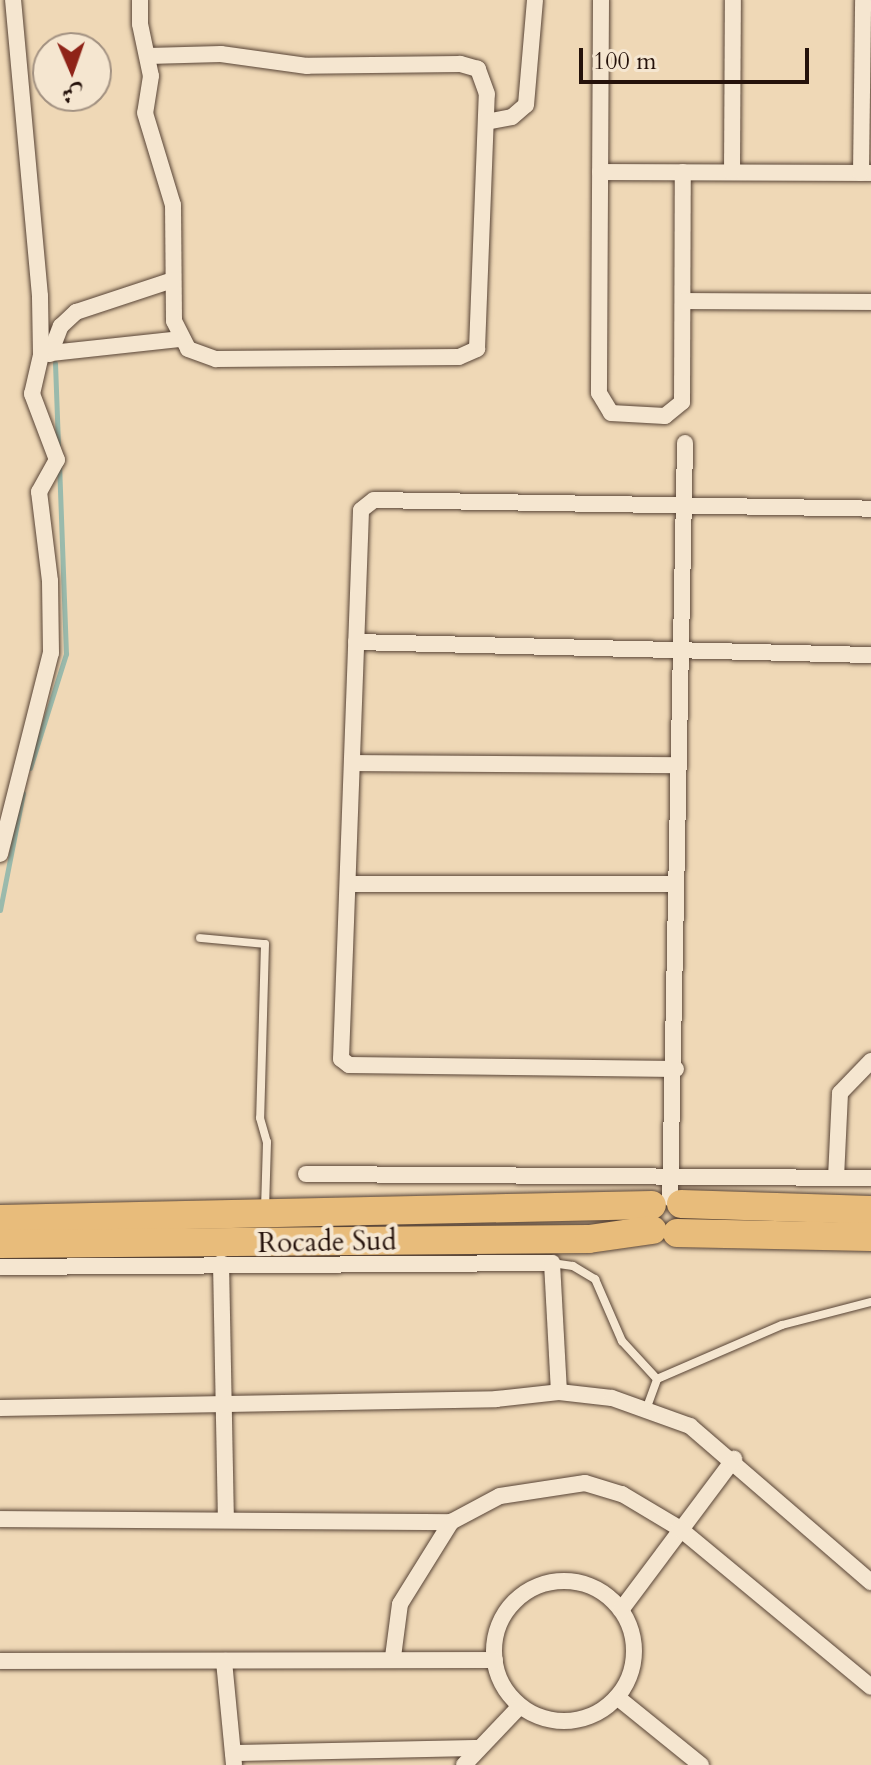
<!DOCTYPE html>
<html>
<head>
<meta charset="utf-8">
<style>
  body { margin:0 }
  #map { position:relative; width:871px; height:1765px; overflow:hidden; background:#efd8b6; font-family:Cardo,Amiri,serif }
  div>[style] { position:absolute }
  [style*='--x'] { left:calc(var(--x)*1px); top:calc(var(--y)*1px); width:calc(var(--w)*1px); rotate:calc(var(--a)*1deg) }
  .stream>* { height:5px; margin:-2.5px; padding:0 2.5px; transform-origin:2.5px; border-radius:2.5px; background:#9abaac }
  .roads { filter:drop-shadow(0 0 2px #584436) drop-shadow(0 0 2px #584436) }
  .service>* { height:8px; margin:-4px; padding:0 4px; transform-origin:4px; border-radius:4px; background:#f5e6d0 }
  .minor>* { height:16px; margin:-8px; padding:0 8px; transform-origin:8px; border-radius:8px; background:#f5e6d0 }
  .minor>.ring { margin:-8px; padding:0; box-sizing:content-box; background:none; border:16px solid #f5e6d0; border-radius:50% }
  .trunk>* { height:28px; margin:-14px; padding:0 14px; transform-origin:14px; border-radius:14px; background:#e8bc7b }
  span { translate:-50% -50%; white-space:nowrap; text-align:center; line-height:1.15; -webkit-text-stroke:8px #f5e6d0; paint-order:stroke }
  .street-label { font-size:28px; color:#25120b }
  .north { position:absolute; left:32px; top:32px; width:80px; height:80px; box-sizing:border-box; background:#f5e6d0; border:2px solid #a29181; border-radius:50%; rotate:178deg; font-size:22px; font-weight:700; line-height:32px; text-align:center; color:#25120b }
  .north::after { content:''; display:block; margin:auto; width:28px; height:36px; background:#8f2418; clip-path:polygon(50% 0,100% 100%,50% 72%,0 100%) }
  .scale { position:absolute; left:579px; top:48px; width:230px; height:36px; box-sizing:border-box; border:4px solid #25120b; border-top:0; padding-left:10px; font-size:24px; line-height:28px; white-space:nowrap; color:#25120b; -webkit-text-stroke:6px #f5e6d0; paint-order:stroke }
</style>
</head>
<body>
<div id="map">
  <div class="stream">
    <i style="--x:55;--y:363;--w:82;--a:87.9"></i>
    <i style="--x:30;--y:768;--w:120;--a:-72.5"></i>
    <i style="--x:66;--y:654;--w:187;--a:-92.1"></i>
    <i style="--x:0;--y:910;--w:119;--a:-78.9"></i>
  </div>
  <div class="roads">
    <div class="service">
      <i style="--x:200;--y:938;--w:65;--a:5.3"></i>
      <i style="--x:265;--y:944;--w:174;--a:91.6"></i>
      <i style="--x:260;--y:1118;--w:25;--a:74"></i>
      <i style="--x:267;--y:1142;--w:66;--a:91.7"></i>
      <i style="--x:552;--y:1263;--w:21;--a:8"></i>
      <i style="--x:573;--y:1266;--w:26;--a:31"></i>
      <i style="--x:595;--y:1279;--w:68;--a:66.5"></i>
      <i style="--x:622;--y:1341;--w:52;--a:47.4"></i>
      <i style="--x:647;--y:1407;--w:30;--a:-70"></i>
      <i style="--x:657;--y:1379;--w:136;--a:-23.4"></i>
      <i style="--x:782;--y:1325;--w:92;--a:-14.5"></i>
    </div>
    <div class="minor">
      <i style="--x:140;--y:0;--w:24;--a:90"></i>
      <i style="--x:140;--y:24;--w:53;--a:78.1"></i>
      <i style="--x:151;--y:76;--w:37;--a:99"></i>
      <i style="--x:145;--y:113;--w:96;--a:73.1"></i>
      <i style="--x:173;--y:205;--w:116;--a:89.5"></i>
      <i style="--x:174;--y:321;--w:31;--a:63"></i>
      <i style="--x:188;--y:349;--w:30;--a:20"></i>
      <i style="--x:216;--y:359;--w:243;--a:-0.5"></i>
      <i style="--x:459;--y:357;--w:20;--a:-24"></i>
      <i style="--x:477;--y:349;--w:255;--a:-87.8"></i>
      <i style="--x:487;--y:94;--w:27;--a:-110"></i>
      <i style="--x:478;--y:69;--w:19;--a:-164"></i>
      <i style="--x:460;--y:64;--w:153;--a:179.3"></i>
      <i style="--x:307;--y:66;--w:87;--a:-172.1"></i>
      <i style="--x:221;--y:54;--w:73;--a:178.4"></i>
      <i style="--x:601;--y:0;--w:393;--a:90.3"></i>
      <i style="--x:599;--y:393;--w:23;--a:59"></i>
      <i style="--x:611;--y:413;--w:54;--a:3.2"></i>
      <i style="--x:665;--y:416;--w:22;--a:-39"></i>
      <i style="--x:682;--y:402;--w:230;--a:-89.8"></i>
      <i style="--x:486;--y:122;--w:26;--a:-11"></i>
      <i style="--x:512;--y:117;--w:18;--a:-41"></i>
      <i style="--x:526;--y:105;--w:105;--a:-85.1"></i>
      <i style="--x:600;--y:172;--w:271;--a:0.2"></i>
      <i style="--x:732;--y:172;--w:172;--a:-89.7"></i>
      <i style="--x:861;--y:173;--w:173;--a:-89.3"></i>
      <i style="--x:683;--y:301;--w:188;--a:0.3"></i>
      <i style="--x:42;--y:354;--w:138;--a:-6.2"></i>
      <i style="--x:50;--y:354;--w:30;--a:-69"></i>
      <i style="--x:61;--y:326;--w:21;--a:-43"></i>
      <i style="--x:76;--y:312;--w:102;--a:-18.3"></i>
      <i style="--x:356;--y:642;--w:515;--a:1.45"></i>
      <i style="--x:353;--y:763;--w:324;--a:0.4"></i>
      <i style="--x:0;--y:854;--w:207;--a:-75.8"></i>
      <i style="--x:51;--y:653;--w:72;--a:-90.8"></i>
      <i style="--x:50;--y:581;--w:90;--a:-97"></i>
      <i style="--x:39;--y:492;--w:37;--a:-61"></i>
      <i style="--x:57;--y:460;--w:71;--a:-110.7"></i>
      <i style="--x:32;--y:394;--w:40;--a:-77"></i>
      <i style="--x:41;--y:355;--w:59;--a:-91"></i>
      <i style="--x:40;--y:296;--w:297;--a:-95.2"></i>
      <i style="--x:349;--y:884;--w:326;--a:0"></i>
      <i style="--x:676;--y:1069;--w:327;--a:-179.3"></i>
      <i style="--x:349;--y:1065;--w:10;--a:-143"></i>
      <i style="--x:341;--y:1059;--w:549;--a:-87.91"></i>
      <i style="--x:361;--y:510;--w:16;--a:-38"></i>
      <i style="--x:374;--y:500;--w:497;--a:1"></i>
      <i style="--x:306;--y:1174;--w:565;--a:0.41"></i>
      <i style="--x:836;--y:1178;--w:85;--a:-87.3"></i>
      <i style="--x:840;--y:1093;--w:45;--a:-45.9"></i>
      <i style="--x:670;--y:1198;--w:755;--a:-88.86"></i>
      <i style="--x:221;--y:1263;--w:254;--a:88.9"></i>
      <i style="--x:0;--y:1267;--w:552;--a:-0.42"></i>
      <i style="--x:552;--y:1263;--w:129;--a:86.9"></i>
      <i style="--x:0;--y:1408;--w:496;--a:-1"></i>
      <i style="--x:496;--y:1399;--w:63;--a:-6.3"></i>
      <i style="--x:559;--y:1392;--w:53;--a:6.5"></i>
      <i style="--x:612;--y:1398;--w:83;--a:19.7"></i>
      <i style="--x:690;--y:1426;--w:239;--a:40.8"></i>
      <i style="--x:0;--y:1519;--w:451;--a:0.4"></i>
      <i class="ring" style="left:494px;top:1581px;width:124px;height:124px"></i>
      <i style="--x:621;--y:1610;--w:189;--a:-53.2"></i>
      <i style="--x:393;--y:1657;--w:53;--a:-82.5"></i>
      <i style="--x:400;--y:1604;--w:97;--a:-58.1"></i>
      <i style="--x:451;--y:1522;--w:55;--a:-28"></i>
      <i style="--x:500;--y:1496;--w:86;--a:-8.7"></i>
      <i style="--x:585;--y:1483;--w:39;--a:17"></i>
      <i style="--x:622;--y:1494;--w:66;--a:30.8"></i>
      <i style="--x:679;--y:1528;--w:249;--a:39.6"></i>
      <i style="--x:0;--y:1661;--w:495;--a:-0.1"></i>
      <i style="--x:224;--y:1661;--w:104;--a:84.5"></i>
      <i style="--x:617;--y:1697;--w:108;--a:39"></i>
      <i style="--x:233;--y:1753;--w:245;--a:-1.2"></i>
      <i style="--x:464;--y:1765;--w:81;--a:-46.5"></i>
    </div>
    <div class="trunk">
      <i style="--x:681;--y:1204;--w:190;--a:1.8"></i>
      <i style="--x:0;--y:1219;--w:652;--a:-1.23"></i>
      <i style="--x:677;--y:1233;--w:194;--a:1.2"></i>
      <i style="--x:0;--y:1244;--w:589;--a:-0.49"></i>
      <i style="--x:589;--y:1239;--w:64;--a:-8.1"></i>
    </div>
  </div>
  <div class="street-label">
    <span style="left:327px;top:1242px;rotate:-1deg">Rocade Sud</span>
  </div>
  <div class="north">ش</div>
  <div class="scale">100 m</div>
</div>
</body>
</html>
